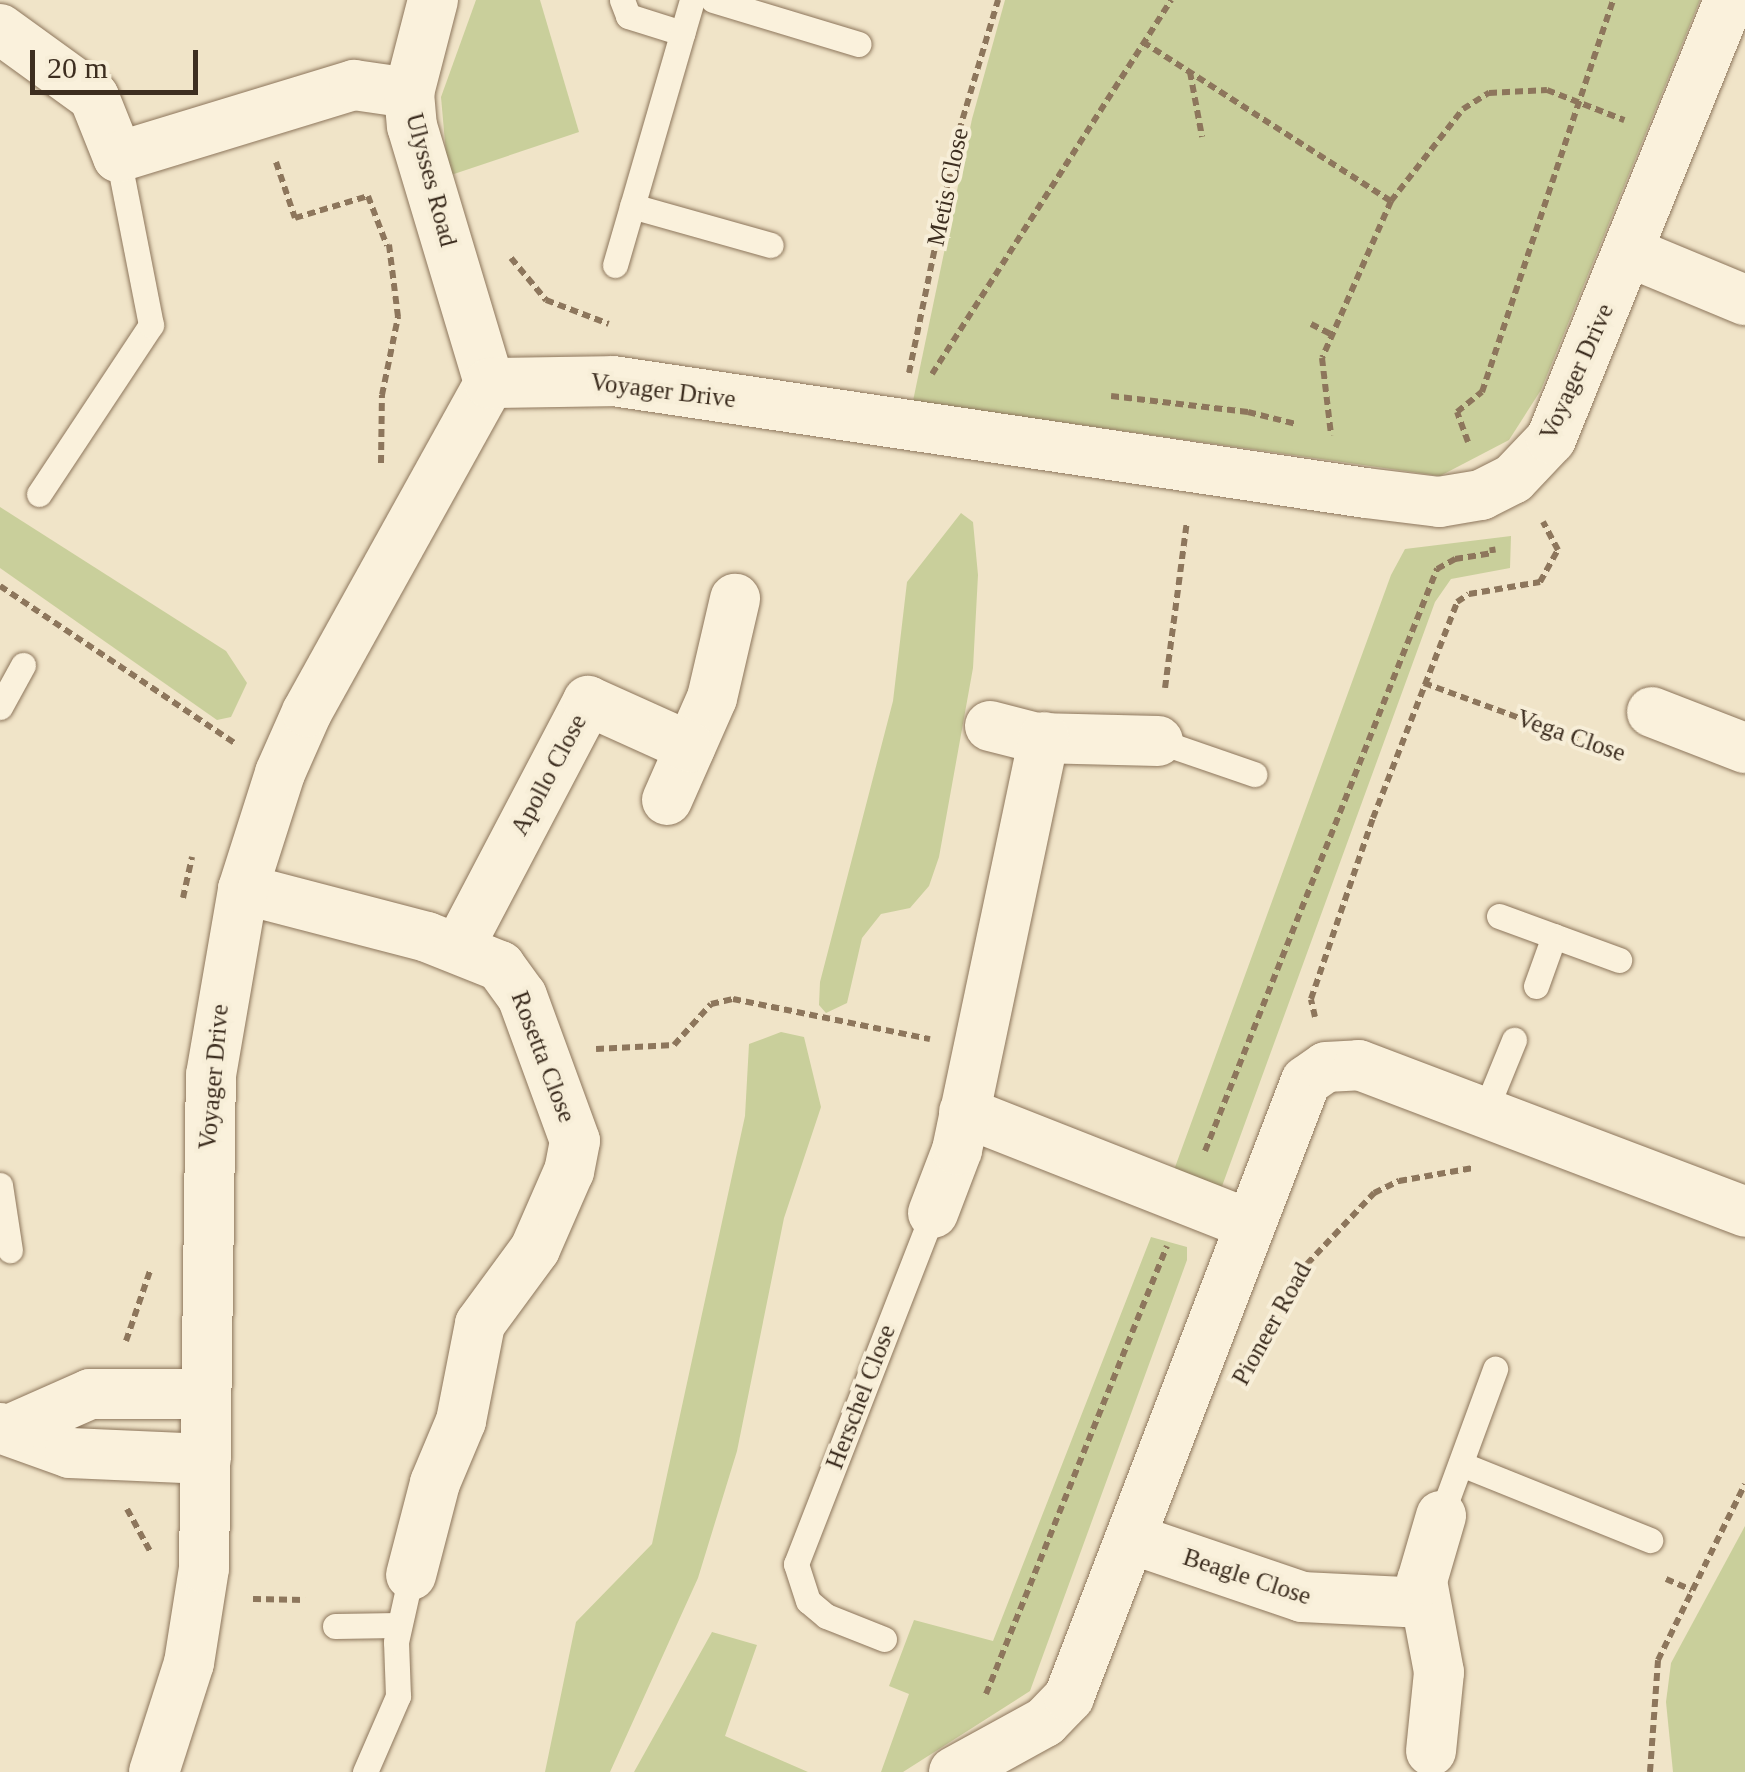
<!DOCTYPE html>
<html>
<head>
<meta charset="utf-8">
<style>
  body { margin:0 }
  #map { position:relative; width:1745px; height:1772px; overflow:hidden; background:#f0e4c8; font-family:Georgia,serif }
  div>[style] { position:absolute }
  [style*='--x'] { left:calc(var(--x)*1px); top:calc(var(--y)*1px); width:calc(var(--w)*1px); rotate:calc(var(--a)*1deg) }
  .green>* { inset:0; background:#c9cf9b }
  .path>* { height:6px; margin-top:-3px; transform-origin:0; background:repeating-linear-gradient(90deg,#8d765c 0 8px,transparent 0 13px) }
  .roads { filter:drop-shadow(0 0 2px #8d765c) drop-shadow(0 0 2px #8d765c) }
  .service>* { height:25px; margin:-12.5px; padding:0 12.5px; transform-origin:12.5px; border-radius:12.5px; background:#faf1dc }
  .minor>* { height:50px; margin:-25px; padding:0 25px; transform-origin:25px; border-radius:25px; background:#faf1dc }
  span { translate:-50% -50%; white-space:nowrap; text-align:center; line-height:1.15; -webkit-text-stroke:8px #f7eed8; paint-order:stroke }
  .street-label { font-size:25px; color:#3d2e20 }
  .scale { position:absolute; left:30px; top:50px; width:168px; height:45px; box-sizing:border-box; border:5px solid #3d2e20; border-top:0; padding-left:12px; font-size:30px; line-height:35px; white-space:nowrap; color:#3d2e20; -webkit-text-stroke:8px #f7eed8; paint-order:stroke }
</style>
</head>
<body>
<div id="map">
  <div class="green">
    <i style="clip-path:polygon(476px 0,540px 0,579px 132px,448px 176px,441px 97px)"></i>
    <i style="clip-path:polygon(1005px 0,1700px 0,1541px 390px,1509px 440px,1440px 476px,913px 401px,972px 119px)"></i>
    <i style="clip-path:polygon(0 507px,226px 651px,247px 683px,231px 717px,217px 720px,0 568px)"></i>
    <i style="clip-path:polygon(961px 513px,973px 522px,978px 575px,973px 668px,939px 857px,929px 886px,910px 908px,881px 914px,862px 938px,847px 1003px,826px 1013px,819px 1005px,820px 982px,893px 701px,907px 582px)"></i>
    <i style="clip-path:polygon(1511px 536px,1510px 568px,1451px 579px,1435px 602px,1221px 1189px,1174px 1170px,1391px 575px,1405px 549px)"></i>
    <i style="clip-path:polygon(781px 1032px,804px 1037px,821px 1107px,784px 1218px,737px 1451px,698px 1578px,610px 1772px,545px 1772px,576px 1622px,652px 1544px,745px 1116px,749px 1044px)"></i>
    <i style="clip-path:polygon(1151px 1237px,1187px 1247px,1187px 1260px,1030px 1691px,903px 1772px,881px 1772px,909px 1694px,889px 1686px,914px 1620px,993px 1641px)"></i>
    <i style="clip-path:polygon(1745px 1526px,1745px 1772px,1673px 1772px,1666px 1702px,1671px 1663px)"></i>
    <i style="clip-path:polygon(712px 1632px,757px 1645px,725px 1736px,808px 1772px,634px 1772px)"></i>
  </div>
  <div class="path">
    <i style="--x:1143;--y:42;--w:295;--a:32.7"></i>
    <i style="--x:1391;--y:201;--w:171;--a:113.7"></i>
    <i style="--x:1322;--y:358;--w:78;--a:83.3"></i>
    <i style="--x:1190;--y:72;--w:66;--a:79.5"></i>
    <i style="--x:276;--y:162;--w:59;--a:71.3"></i>
    <i style="--x:295;--y:218;--w:76;--a:-16.8"></i>
    <i style="--x:368;--y:196;--w:53;--a:69.2"></i>
    <i style="--x:1391;--y:201;--w:117;--a:-52"></i>
    <i style="--x:1463;--y:109;--w:31;--a:-32"></i>
    <i style="--x:1489;--y:93;--w:58;--a:-3"></i>
    <i style="--x:1547;--y:90;--w:83;--a:21.3"></i>
    <i style="--x:511;--y:258;--w:55;--a:50.2"></i>
    <i style="--x:546;--y:300;--w:67;--a:20.9"></i>
    <i style="--x:1311;--y:324;--w:22;--a:27"></i>
    <i style="--x:909;--y:373;--w:247;--a:-78.3"></i>
    <i style="--x:959;--y:131;--w:137;--a:-73.4"></i>
    <i style="--x:932;--y:374;--w:444;--a:-57.4"></i>
    <i style="--x:1111;--y:396;--w:138;--a:6.7"></i>
    <i style="--x:1248;--y:412;--w:49;--a:14"></i>
    <i style="--x:1468;--y:442;--w:32;--a:-110"></i>
    <i style="--x:1457;--y:412;--w:32;--a:-39"></i>
    <i style="--x:1482;--y:392;--w:413;--a:-71.5"></i>
    <i style="--x:381;--y:463;--w:68;--a:-89.2"></i>
    <i style="--x:382;--y:395;--w:80;--a:-78.4"></i>
    <i style="--x:398;--y:317;--w:73;--a:-97.1"></i>
    <i style="--x:0;--y:586;--w:284;--a:33.8"></i>
    <i style="--x:1424;--y:683;--w:203;--a:20.1"></i>
    <i style="--x:1165;--y:688;--w:167;--a:-82.5"></i>
    <i style="--x:183;--y:898;--w:42;--a:-77.6"></i>
    <i style="--x:1315;--y:1017;--w:18;--a:-103"></i>
    <i style="--x:1311;--y:999;--w:191;--a:-71.1"></i>
    <i style="--x:1373;--y:818;--w:232;--a:-68.7"></i>
    <i style="--x:1457;--y:602;--w:14;--a:-34"></i>
    <i style="--x:1469;--y:594;--w:72;--a:-9.6"></i>
    <i style="--x:1540;--y:582;--w:37;--a:-61"></i>
    <i style="--x:1558;--y:550;--w:32;--a:-118"></i>
    <i style="--x:596;--y:1049;--w:78;--a:-2.9"></i>
    <i style="--x:674;--y:1045;--w:55;--a:-47.9"></i>
    <i style="--x:711;--y:1004;--w:23;--a:-13"></i>
    <i style="--x:733;--y:999;--w:201;--a:11.5"></i>
    <i style="--x:1205;--y:1151;--w:627;--a:-68.27"></i>
    <i style="--x:1437;--y:569;--w:21;--a:-29"></i>
    <i style="--x:1455;--y:559;--w:38;--a:-9"></i>
    <i style="--x:1493;--y:553;--w:6;--a:-99"></i>
    <i style="--x:1289;--y:1283;--w:124;--a:-46.6"></i>
    <i style="--x:1374;--y:1193;--w:28;--a:-26"></i>
    <i style="--x:1399;--y:1181;--w:75;--a:-10"></i>
    <i style="--x:126;--y:1341;--w:77;--a:-71.1"></i>
    <i style="--x:127;--y:1509;--w:48;--a:61.3"></i>
    <i style="--x:1666;--y:1579;--w:28;--a:23"></i>
    <i style="--x:253;--y:1599;--w:52;--a:1.1"></i>
    <i style="--x:986;--y:1694;--w:483;--a:-68"></i>
    <i style="--x:1650;--y:1772;--w:112;--a:-85.9"></i>
    <i style="--x:1658;--y:1660;--w:196;--a:-63.7"></i>
  </div>
  <div class="roads">
    <div class="service">
      <i style="--x:622;--y:0;--w:17;--a:69"></i>
      <i style="--x:628;--y:16;--w:57;--a:17.5"></i>
      <i style="--x:713;--y:0;--w:152;--a:16.8"></i>
      <i style="--x:632;--y:206;--w:144;--a:15.7"></i>
      <i style="--x:615;--y:265;--w:276;--a:-73.8"></i>
      <i style="--x:39;--y:494;--w:203;--a:-56.5"></i>
      <i style="--x:151;--y:325;--w:171;--a:-101.1"></i>
      <i style="--x:0;--y:707;--w:48;--a:-61.3"></i>
      <i style="--x:1158;--y:741;--w:102;--a:19"></i>
      <i style="--x:1499;--y:916;--w:128;--a:20.1"></i>
      <i style="--x:1536;--y:986;--w:53;--a:-70.2"></i>
      <i style="--x:1485;--y:1111;--w:77;--a:-67.8"></i>
      <i style="--x:0;--y:1185;--w:66;--a:81.3"></i>
      <i style="--x:1461;--y:1464;--w:204;--a:21.9"></i>
      <i style="--x:1441;--y:1516;--w:157;--a:-69.8"></i>
      <i style="--x:335;--y:1626;--w:63;--a:-0.9"></i>
      <i style="--x:884;--y:1639;--w:62;--a:-158.4"></i>
      <i style="--x:826;--y:1616;--w:23;--a:-140"></i>
      <i style="--x:808;--y:1601;--w:39;--a:-108"></i>
      <i style="--x:796;--y:1564;--w:377;--a:-68.7"></i>
      <i style="--x:365;--y:1772;--w:83;--a:-66.5"></i>
      <i style="--x:398;--y:1696;--w:54;--a:-92.1"></i>
      <i style="--x:396;--y:1642;--w:69;--a:-77.4"></i>
    </div>
    <div class="minor">
      <i style="--x:0;--y:29;--w:116;--a:35.9"></i>
      <i style="--x:94;--y:97;--w:65;--a:68.2"></i>
      <i style="--x:118;--y:157;--w:247;--a:-17"></i>
      <i style="--x:354;--y:85;--w:56;--a:8.3"></i>
      <i style="--x:409;--y:93;--w:33;--a:85"></i>
      <i style="--x:412;--y:126;--w:268;--a:73.3"></i>
      <i style="--x:409;--y:93;--w:96;--a:-75.5"></i>
      <i style="--x:1629;--y:252;--w:126;--a:22.5"></i>
      <i style="--x:1652;--y:712;--w:100;--a:21.2"></i>
      <i style="--x:990;--y:726;--w:49;--a:14.3"></i>
      <i style="--x:1037;--y:738;--w:121;--a:1.4"></i>
      <i style="--x:667;--y:800;--w:111;--a:-66.2"></i>
      <i style="--x:712;--y:698;--w:102;--a:-76.9"></i>
      <i style="--x:243;--y:889;--w:190;--a:14.6"></i>
      <i style="--x:427;--y:937;--w:79;--a:21.7"></i>
      <i style="--x:500;--y:966;--w:37;--a:54"></i>
      <i style="--x:522;--y:996;--w:154;--a:69.9"></i>
      <i style="--x:575;--y:1141;--w:31;--a:101"></i>
      <i style="--x:569;--y:1171;--w:85;--a:113.6"></i>
      <i style="--x:535;--y:1249;--w:93;--a:126.3"></i>
      <i style="--x:480;--y:1324;--w:99;--a:101.1"></i>
      <i style="--x:461;--y:1421;--w:67;--a:112.8"></i>
      <i style="--x:435;--y:1483;--w:95;--a:104.6"></i>
      <i style="--x:459;--y:947;--w:278;--a:-62.3"></i>
      <i style="--x:588;--y:701;--w:112;--a:24.3"></i>
      <i style="--x:964;--y:1112;--w:305;--a:21.5"></i>
      <i style="--x:933;--y:1213;--w:67;--a:-69.1"></i>
      <i style="--x:957;--y:1150;--w:422;--a:-78.1"></i>
      <i style="--x:0;--y:1428;--w:74;--a:19.7"></i>
      <i style="--x:70;--y:1453;--w:136;--a:2.5"></i>
      <i style="--x:13;--y:1428;--w:84;--a:-23.8"></i>
      <i style="--x:90;--y:1394;--w:116;--a:0"></i>
      <i style="--x:1132;--y:1539;--w:180;--a:18.8"></i>
      <i style="--x:1302;--y:1597;--w:123;--a:2.8"></i>
      <i style="--x:1431;--y:1751;--w:79;--a:-84.2"></i>
      <i style="--x:1439;--y:1672;--w:93;--a:-100.6"></i>
      <i style="--x:1422;--y:1581;--w:68;--a:-73.7"></i>
      <i style="--x:154;--y:1772;--w:114;--a:-72.2"></i>
      <i style="--x:189;--y:1663;--w:96;--a:-81"></i>
      <i style="--x:204;--y:1568;--w:493;--a:-89.2"></i>
      <i style="--x:211;--y:1075;--w:189;--a:-80.2"></i>
      <i style="--x:243;--y:889;--w:122;--a:-72.3"></i>
      <i style="--x:280;--y:773;--w:67;--a:-66.1"></i>
      <i style="--x:307;--y:712;--w:376;--a:-61"></i>
      <i style="--x:489;--y:383;--w:124;--a:-0.9"></i>
      <i style="--x:613;--y:381;--w:761;--a:8.46"></i>
      <i style="--x:1366;--y:493;--w:74;--a:7"></i>
      <i style="--x:1439;--y:502;--w:43;--a:-9.5"></i>
      <i style="--x:1481;--y:495;--w:36;--a:-27"></i>
      <i style="--x:1513;--y:479;--w:55;--a:-46.5"></i>
      <i style="--x:1551;--y:439;--w:474;--a:-67.9"></i>
      <i style="--x:954;--y:1772;--w:104;--a:-28.8"></i>
      <i style="--x:1045;--y:1722;--w:35;--a:-46"></i>
      <i style="--x:1069;--y:1697;--w:660;--a:-68.96"></i>
      <i style="--x:1306;--y:1081;--w:24;--a:-35"></i>
      <i style="--x:1326;--y:1067;--w:33;--a:-3"></i>
      <i style="--x:1359;--y:1065;--w:413;--a:20.8"></i>
    </div>
  </div>
  <div class="street-label">
    <span style="left:431px;top:180px;rotate:75deg">Ulysses Road</span>
    <span style="left:948px;top:187px;rotate:-78deg">Metis Close</span>
    <span style="left:1577px;top:372px;rotate:-66deg">Voyager Drive</span>
    <span style="left:663px;top:391px;rotate:7deg">Voyager Drive</span>
    <span style="left:1571px;top:736px;rotate:19deg">Vega Close</span>
    <span style="left:549px;top:775px;rotate:-62deg">Apollo Close</span>
    <span style="left:543px;top:1057px;rotate:69deg">Rosetta Close</span>
    <span style="left:214px;top:1077px;rotate:-85deg">Voyager Drive</span>
    <span style="left:1272px;top:1324px;rotate:-61deg">Pioneer Road</span>
    <span style="left:861px;top:1397px;rotate:-69deg">Herschel Close</span>
    <span style="left:1247px;top:1577px;rotate:18deg">Beagle Close</span>
  </div>
  <div class="scale">20 m</div>
</div>
</body>
</html>
